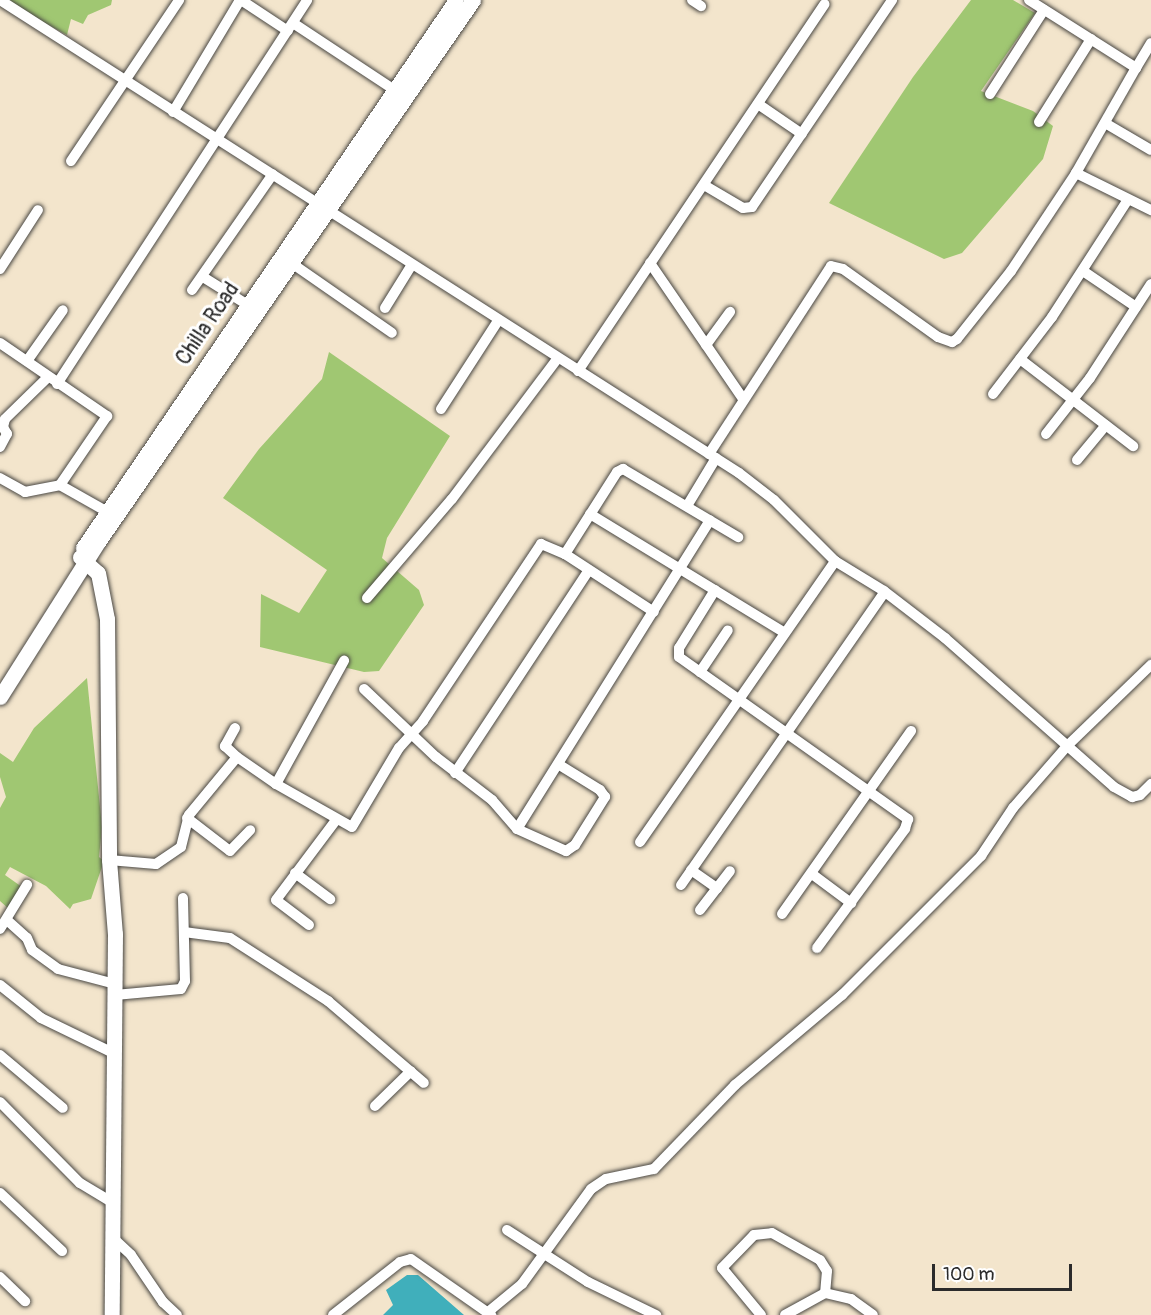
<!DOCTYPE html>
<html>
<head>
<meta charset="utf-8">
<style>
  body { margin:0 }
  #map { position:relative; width:1151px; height:1315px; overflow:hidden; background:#f3e5cc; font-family:Pangolin,sans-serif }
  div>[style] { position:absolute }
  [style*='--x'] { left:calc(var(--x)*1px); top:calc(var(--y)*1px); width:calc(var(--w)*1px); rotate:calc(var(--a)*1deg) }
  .green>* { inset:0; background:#a0c772 }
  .water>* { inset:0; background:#40afbb }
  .roads { filter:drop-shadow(0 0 2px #494743) drop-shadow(0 0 2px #494743) }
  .street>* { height:10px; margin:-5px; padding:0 5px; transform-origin:5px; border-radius:5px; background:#fff }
  .secondary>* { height:15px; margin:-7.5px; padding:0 7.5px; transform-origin:7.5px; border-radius:7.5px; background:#fff }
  span { translate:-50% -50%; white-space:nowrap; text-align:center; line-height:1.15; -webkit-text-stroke:6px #fff; paint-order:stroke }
  .street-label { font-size:21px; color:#2b2b2b }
  .scale { position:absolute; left:932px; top:1264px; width:140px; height:27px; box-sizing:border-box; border:3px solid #2b2b2b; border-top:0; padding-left:8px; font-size:18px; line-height:21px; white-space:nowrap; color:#2b2b2b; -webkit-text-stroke:4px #fff; paint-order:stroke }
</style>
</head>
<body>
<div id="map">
  <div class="green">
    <i style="clip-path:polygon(3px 0,112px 0,111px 5px,88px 15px,83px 24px,71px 19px,67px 35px)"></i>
    <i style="clip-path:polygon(971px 0,1013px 0,1035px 13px,981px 91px,1033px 111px,1053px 126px,1043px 159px,962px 253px,944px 259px,829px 203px,913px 77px)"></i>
    <i style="clip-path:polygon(329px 352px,450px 436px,387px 538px,382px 558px,419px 590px,424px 605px,379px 671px,364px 672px,260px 647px,261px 594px,299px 613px,327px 570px,223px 498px,259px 449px,322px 379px)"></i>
    <i style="clip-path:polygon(87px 678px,102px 827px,99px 857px,104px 861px,91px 899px,73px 904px,70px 909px,46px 886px,10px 867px,5px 875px,22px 887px,10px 910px,0 901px,0 808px,6px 797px,0 777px,0 753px,13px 762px,34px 728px)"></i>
  </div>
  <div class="water">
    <i style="clip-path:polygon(407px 1275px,418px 1275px,464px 1315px,383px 1315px,393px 1305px,386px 1290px)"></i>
  </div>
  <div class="roads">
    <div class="street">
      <i style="--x:0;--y:0;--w:877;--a:32.62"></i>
      <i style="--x:739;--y:473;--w:44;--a:37.6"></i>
      <i style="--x:774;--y:500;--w:86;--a:45"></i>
      <i style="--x:835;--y:561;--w:57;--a:31.5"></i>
      <i style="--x:884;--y:591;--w:77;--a:37.6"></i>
      <i style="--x:945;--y:638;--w:225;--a:41.4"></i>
      <i style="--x:1114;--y:787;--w:21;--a:29"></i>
      <i style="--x:1132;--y:797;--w:8;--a:-14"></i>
      <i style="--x:1140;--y:795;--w:16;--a:-45"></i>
      <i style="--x:241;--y:0;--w:56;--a:33.4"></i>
      <i style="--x:692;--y:0;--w:11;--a:34"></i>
      <i style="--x:1029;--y:0;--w:127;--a:32.4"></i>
      <i style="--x:1136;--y:68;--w:29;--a:-59"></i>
      <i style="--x:293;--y:23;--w:120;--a:33.4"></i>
      <i style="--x:990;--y:94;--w:100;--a:-57.3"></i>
      <i style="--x:758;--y:104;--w:53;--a:34.3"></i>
      <i style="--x:173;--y:112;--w:131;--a:-59.1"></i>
      <i style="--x:1039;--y:122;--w:98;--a:-57.9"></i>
      <i style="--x:1105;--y:123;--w:53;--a:30.4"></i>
      <i style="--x:71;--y:161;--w:194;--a:-56.1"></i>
      <i style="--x:1076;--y:173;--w:84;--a:26.3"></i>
      <i style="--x:704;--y:185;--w:45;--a:30.5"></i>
      <i style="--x:743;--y:208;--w:9;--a:-6"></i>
      <i style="--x:752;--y:207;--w:250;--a:-55.9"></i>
      <i style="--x:290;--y:262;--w:124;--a:34.8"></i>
      <i style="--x:650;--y:263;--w:165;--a:55.6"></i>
      <i style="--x:0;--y:269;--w:70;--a:-57.2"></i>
      <i style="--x:1083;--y:271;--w:64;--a:34.2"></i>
      <i style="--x:203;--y:277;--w:51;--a:32.1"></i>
      <i style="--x:192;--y:290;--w:141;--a:-55.1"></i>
      <i style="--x:385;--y:308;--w:49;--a:-58.2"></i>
      <i style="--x:0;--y:343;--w:130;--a:34.3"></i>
      <i style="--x:107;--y:416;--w:83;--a:124.3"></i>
      <i style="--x:706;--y:345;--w:41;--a:-54"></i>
      <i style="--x:1020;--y:359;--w:143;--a:37.6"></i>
      <i style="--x:27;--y:361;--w:62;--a:-54.8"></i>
      <i style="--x:578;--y:371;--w:442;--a:-56.1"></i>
      <i style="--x:57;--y:384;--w:458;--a:-56.9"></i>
      <i style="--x:993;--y:394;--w:97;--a:-52.5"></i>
      <i style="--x:1052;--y:317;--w:138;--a:-57.1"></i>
      <i style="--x:441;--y:409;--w:105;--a:-57.1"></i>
      <i style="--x:1046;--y:434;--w:71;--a:-51.8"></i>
      <i style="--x:1090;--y:378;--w:112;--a:-57"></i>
      <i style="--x:0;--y:447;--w:15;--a:-62"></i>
      <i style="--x:7;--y:434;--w:8;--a:-120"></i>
      <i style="--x:3;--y:427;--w:8;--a:-76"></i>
      <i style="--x:5;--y:419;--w:60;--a:-44.3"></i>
      <i style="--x:709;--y:454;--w:224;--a:-57"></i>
      <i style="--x:831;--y:266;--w:12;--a:14"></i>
      <i style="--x:843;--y:269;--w:117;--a:35.6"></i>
      <i style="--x:938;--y:337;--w:15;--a:20"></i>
      <i style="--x:952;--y:342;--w:6;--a:-31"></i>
      <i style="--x:957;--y:339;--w:87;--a:-51.5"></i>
      <i style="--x:1011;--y:271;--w:118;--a:-56.4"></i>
      <i style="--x:1076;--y:173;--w:121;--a:-60.3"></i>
      <i style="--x:1077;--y:460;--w:45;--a:-50.4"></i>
      <i style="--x:0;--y:478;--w:29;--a:29"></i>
      <i style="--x:25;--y:492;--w:36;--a:-11"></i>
      <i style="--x:60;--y:485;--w:53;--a:29.5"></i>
      <i style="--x:687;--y:506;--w:56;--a:-58.9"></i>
      <i style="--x:590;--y:514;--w:228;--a:31.4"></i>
      <i style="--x:565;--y:554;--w:97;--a:-57.6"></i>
      <i style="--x:617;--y:472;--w:7;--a:-27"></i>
      <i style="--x:623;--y:469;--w:134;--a:30.6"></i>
      <i style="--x:715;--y:590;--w:68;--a:121.8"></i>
      <i style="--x:679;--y:648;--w:9;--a:90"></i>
      <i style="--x:679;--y:657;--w:281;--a:35.3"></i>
      <i style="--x:908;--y:819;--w:10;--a:107"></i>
      <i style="--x:905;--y:829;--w:148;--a:126.5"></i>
      <i style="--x:367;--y:598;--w:130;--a:-49.4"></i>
      <i style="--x:452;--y:499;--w:176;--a:-53.1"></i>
      <i style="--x:700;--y:672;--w:50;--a:-56.3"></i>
      <i style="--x:364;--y:689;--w:99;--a:43.4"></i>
      <i style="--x:436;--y:757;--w:71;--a:37.5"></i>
      <i style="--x:492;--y:800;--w:38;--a:49"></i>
      <i style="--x:517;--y:829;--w:54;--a:24.2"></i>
      <i style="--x:566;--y:851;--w:11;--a:-34"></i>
      <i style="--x:575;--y:845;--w:57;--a:-58"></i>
      <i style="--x:605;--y:797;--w:9;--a:-126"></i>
      <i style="--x:600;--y:790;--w:49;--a:-148.2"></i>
      <i style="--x:235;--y:728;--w:21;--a:119"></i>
      <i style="--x:225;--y:746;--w:16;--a:43"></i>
      <i style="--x:237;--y:757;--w:47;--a:34.7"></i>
      <i style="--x:276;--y:784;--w:87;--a:29.5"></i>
      <i style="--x:352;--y:827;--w:92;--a:-59.3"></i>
      <i style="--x:399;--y:748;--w:36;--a:-48"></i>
      <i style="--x:423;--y:721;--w:213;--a:-56.3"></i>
      <i style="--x:541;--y:544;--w:26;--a:23"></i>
      <i style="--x:565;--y:554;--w:106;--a:33.1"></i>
      <i style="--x:455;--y:773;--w:243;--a:-56.6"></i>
      <i style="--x:276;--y:784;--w:141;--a:-61.1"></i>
      <i style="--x:187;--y:818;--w:54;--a:37.5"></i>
      <i style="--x:230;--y:851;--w:29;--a:-46"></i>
      <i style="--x:517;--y:829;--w:364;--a:-58"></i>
      <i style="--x:640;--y:842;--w:342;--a:-55.2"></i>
      <i style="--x:109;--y:860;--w:47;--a:4.9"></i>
      <i style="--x:156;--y:864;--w:30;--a:-34"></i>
      <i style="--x:181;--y:847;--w:33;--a:-76"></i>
      <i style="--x:189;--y:815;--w:75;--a:-50.4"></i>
      <i style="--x:691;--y:870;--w:32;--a:35"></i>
      <i style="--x:295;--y:873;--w:44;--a:36.6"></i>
      <i style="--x:812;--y:874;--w:49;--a:36.6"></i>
      <i style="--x:681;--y:885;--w:357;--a:-55.2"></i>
      <i style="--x:700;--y:910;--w:49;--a:-52.4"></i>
      <i style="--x:782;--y:914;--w:224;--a:-54.8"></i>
      <i style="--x:8;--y:921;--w:25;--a:42"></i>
      <i style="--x:27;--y:938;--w:13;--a:67"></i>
      <i style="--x:32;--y:950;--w:32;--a:36"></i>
      <i style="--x:58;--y:969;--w:59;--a:14.7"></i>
      <i style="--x:309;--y:925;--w:41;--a:-142.9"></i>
      <i style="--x:276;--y:900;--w:100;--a:-53.1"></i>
      <i style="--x:0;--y:929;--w:52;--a:-58.5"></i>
      <i style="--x:184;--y:932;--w:46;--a:7.4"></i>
      <i style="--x:230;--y:938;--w:117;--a:32.7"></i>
      <i style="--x:328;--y:1001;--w:126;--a:40.5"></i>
      <i style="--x:0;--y:985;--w:53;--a:38.8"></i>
      <i style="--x:41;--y:1018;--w:82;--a:25.9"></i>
      <i style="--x:115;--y:995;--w:66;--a:-5.2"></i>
      <i style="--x:181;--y:989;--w:9;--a:-63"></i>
      <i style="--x:185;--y:981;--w:83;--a:-91.4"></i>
      <i style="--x:0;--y:1055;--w:82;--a:40.1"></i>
      <i style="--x:0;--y:1102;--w:114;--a:45.4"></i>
      <i style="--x:80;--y:1183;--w:41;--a:31"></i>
      <i style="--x:375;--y:1106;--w:50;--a:-44.2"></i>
      <i style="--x:0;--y:1193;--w:85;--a:43.1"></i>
      <i style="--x:507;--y:1230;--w:96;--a:32.7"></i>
      <i style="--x:588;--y:1282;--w:76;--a:25.9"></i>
      <i style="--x:114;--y:1239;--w:23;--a:43"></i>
      <i style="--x:131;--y:1255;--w:57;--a:55.8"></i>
      <i style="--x:163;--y:1302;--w:19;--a:43"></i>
      <i style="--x:0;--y:1277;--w:35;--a:44"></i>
      <i style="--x:488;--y:1312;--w:44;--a:-39.5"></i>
      <i style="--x:522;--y:1284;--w:117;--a:-54"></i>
      <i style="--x:591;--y:1189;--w:18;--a:-34"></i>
      <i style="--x:606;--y:1179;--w:49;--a:-11.8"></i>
      <i style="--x:654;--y:1169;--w:117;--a:-46"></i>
      <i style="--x:735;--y:1085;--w:140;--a:-40.1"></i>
      <i style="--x:842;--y:995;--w:197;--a:-45"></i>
      <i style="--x:981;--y:856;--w:58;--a:-56.3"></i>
      <i style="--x:1013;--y:808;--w:82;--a:-48.9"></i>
      <i style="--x:1067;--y:746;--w:117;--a:-44"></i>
      <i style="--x:333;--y:1315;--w:85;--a:-38.3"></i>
      <i style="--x:400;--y:1262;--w:11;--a:-15"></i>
      <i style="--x:411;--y:1259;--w:98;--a:35"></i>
      <i style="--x:761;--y:1315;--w:61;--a:-129.7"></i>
      <i style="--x:722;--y:1268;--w:46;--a:-45.9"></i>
      <i style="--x:754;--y:1235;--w:18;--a:-6"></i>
      <i style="--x:772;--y:1233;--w:55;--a:29.4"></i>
      <i style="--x:820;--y:1260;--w:13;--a:58"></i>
      <i style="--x:827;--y:1271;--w:22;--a:95"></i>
      <i style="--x:785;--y:1315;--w:46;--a:-28.8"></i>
      <i style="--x:825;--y:1293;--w:27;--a:13"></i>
      <i style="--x:851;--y:1299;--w:27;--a:36"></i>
    </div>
    <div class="secondary">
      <i style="--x:83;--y:548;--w:663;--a:-55.76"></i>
      <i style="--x:80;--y:557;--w:24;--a:42"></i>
      <i style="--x:98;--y:573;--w:47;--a:78.9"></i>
      <i style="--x:107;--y:619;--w:241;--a:89.5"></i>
      <i style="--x:109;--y:860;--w:74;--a:85.4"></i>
      <i style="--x:115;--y:934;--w:381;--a:90.5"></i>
      <i style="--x:0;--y:697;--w:183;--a:-57.7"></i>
      <i style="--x:98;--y:542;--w:659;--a:-55.32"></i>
    </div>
  </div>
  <div class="street-label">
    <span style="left:208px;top:324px;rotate:-56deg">Chilla Road</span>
  </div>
  <div class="scale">100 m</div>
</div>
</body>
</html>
